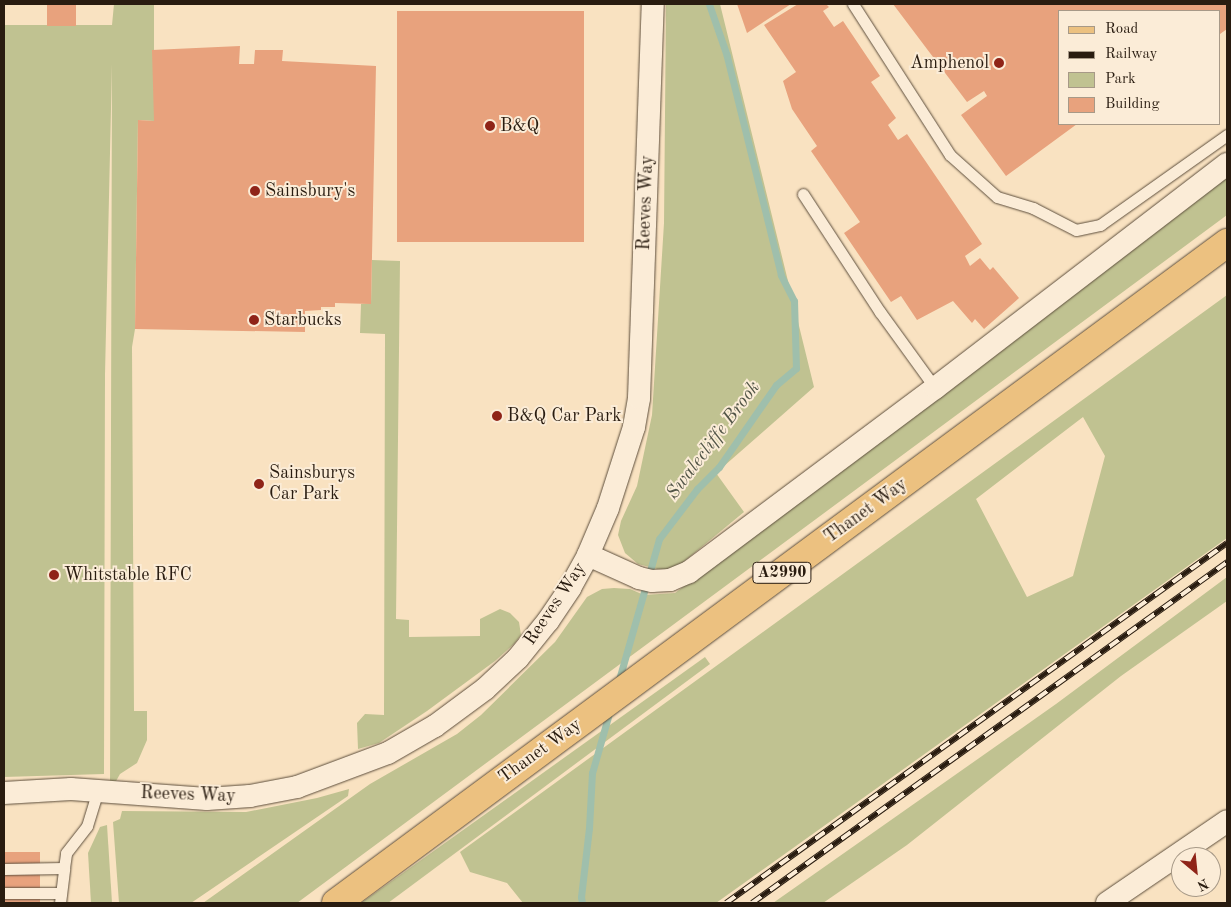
<!DOCTYPE html>
<html>
<head>
<meta charset="utf-8">
<style>
  body { margin:0 }
  #map { position:relative; width:1231px; height:907px; overflow:hidden; background:#f9e2c1; font-family:"Old Standard TT",serif }
  div>[style] { position:absolute }
  [style*='--x'] { left:calc(var(--x)*1px); top:calc(var(--y)*1px); width:calc(var(--w)*1px); rotate:calc(var(--a)*1deg) }
  .green>* { inset:0; background:#c0c291 }
  .stream>* { height:7px; margin:-3.5px; padding:0 3.5px; transform-origin:3.5px; border-radius:3.5px; background:#9fbfac }
  .building>* { inset:0; background:#e8a27d; transform-origin:0 0 }
  .roads { filter:drop-shadow(0 0 1px #5d4e3c) drop-shadow(0 0 1px #5d4e3c) }
  .lane>* { height:11px; margin:-5.5px; padding:0 5.5px; transform-origin:5.5px; border-radius:5.5px; background:#fbecd7 }
  .street>* { height:22px; margin:-11px; padding:0 11px; transform-origin:11px; border-radius:11px; background:#fbecd7 }
  .primary>* { height:28px; margin:-14px; padding:0 14px; transform-origin:14px; border-radius:14px; background:#ecc180 }
  .rail>* { height:5.5px; margin-top:-2.75px; transform-origin:0; background:repeating-linear-gradient(90deg,#fbecd7 0 11px,#291c10 0 22px); box-sizing:border-box; border-block:1px solid #291c10 }
  .dots>* { width:14px; height:14px; translate:-50% -50%; box-sizing:border-box; border:2px solid #fbecd7; border-radius:50% }
  span { translate:-50% -50%; white-space:nowrap; text-align:center; line-height:1.15; -webkit-text-stroke:4px #fbecd7; paint-order:stroke }
  .shield-label span { padding:1px 4px; background:#fbecd7; border:1px solid; border-radius:4px; -webkit-text-stroke-width:0 }
  .shield-label { font-size:16px; color:#291c10; font-weight:700 }
  .poi-label { font-size:18px; color:#291c10 }
  .right { translate:-100% -50%; text-align:right }
  .left { translate:0 -50%; text-align:left }
  .street-label { font-size:18px; color:#291c10 }
  .water-label { font-size:19px; color:#525547; font-style:italic }
  .frame { position:absolute; inset:0; border:5px solid #291c10; pointer-events:none }
  .legend { position:absolute; left:1058px; top:10px; width:162px; height:115px; box-sizing:border-box; background:#fbecd7; border:1px solid #a79987; margin:0; padding:6px 9px; list-style:none; font-size:15px; color:#291c10 }
  .legend li { display:flex; align-items:center; gap:10px; height:25px }
  .legend b { width:25px; border:1px solid #a79987 }
  .north { position:absolute; left:1171px; top:847px; width:50px; height:50px; box-sizing:border-box; background:#fbecd7; border:1px solid #a79987; border-radius:50%; rotate:152deg; font-size:14px; font-weight:700; line-height:20px; text-align:center; color:#291c10 }
  .north::after { content:''; display:block; margin:auto; width:18px; height:22px; background:#8f2418; clip-path:polygon(50% 0,100% 100%,50% 72%,0 100%) }
</style>
</head>
<body>
<div id="map">
  <div class="green">
    <i style="clip-path:polygon(114px 4px,154px 4px,154px 121px,138px 120px,135px 329px,132px 347px,134px 711px,147px 711px,147px 740px,137px 763px,120px 774px,110px 792px,112px 64px,105px 375px,104px 774px,4px 777px,4px 25px,112px 25px)"></i>
    <i style="clip-path:polygon(666px 4px,720px 4px,814px 387px,716px 473px,744px 512px,675px 569px,661px 570px,638px 564px,625px 553px,618px 535px,621px 521px,637px 486px,652px 415px,664px 223px)"></i>
    <i style="clip-path:polygon(1227px 173px,1227px 215px,297px 903px,203px 903px,370px 784px,457px 734px,481px 715px,555px 642px,587px 597px,602px 589px,614px 588px,630px 589px,644px 595px,675px 593px)"></i>
    <i style="clip-path:polygon(372px 260px,400px 261px,396px 619px,409px 620px,409px 637px,480px 636px,480px 619px,500px 609px,510px 613px,519px 622px,521px 635px,514px 644px,495px 661px,427px 711px,379px 743px,358px 749px,357px 723px,365px 714px,384px 715px,385px 334px,360px 333px,361px 304px,371px 303px)"></i>
    <i style="clip-path:polygon(evenodd,1227px 295px,1227px 538px,716px 903px,523px 903px,507px 883px,470px 872px,460px 852px,1227px 295px,1083px 417px,1105px 456px,1073px 576px,1027px 597px,976px 499px,1083px 417px)"></i>
    <i style="clip-path:polygon(1227px 577px,1227px 601px,1121px 676px,907px 845px,823px 903px,773px 903px,1056px 704px)"></i>
    <i style="clip-path:polygon(705px 657px,710px 664px,388px 903px,361px 903px)"></i>
    <i style="clip-path:polygon(349px 789px,348px 796px,191px 903px,119px 903px,113px 822px,120px 819px,122px 811px,246px 812px,317px 798px)"></i>
    <i style="clip-path:polygon(107px 825px,112px 903px,91px 903px,88px 853px,100px 827px)"></i>
  </div>
  <div class="stream">
    <i style="--x:618;--y:683;--w:150;--a:-74.1"></i>
    <i style="--x:659;--y:539;--w:63;--a:-52.8"></i>
    <i style="--x:697;--y:489;--w:31;--a:-45"></i>
    <i style="--x:719;--y:467;--w:100;--a:-55.2"></i>
    <i style="--x:776;--y:385;--w:26;--a:-40"></i>
    <i style="--x:796;--y:368;--w:67;--a:-91.7"></i>
    <i style="--x:794;--y:301;--w:29;--a:-117"></i>
    <i style="--x:781;--y:275;--w:226;--a:-103.9"></i>
    <i style="--x:727;--y:56;--w:55;--a:-109.1"></i>
    <i style="--x:582;--y:903;--w:6;--a:-99"></i>
    <i style="--x:581;--y:897;--w:69;--a:-83.4"></i>
    <i style="--x:589;--y:828;--w:55;--a:-86.9"></i>
    <i style="--x:592;--y:773;--w:66;--a:-74.1"></i>
  </div>
  <div class="building">
    <i style="left:47px;top:4px;width:29px;height:22px"></i>
    <i style="clip-path:polygon(737px 4px,791px 4px,747px 33px)"></i>
    <i style="clip-path:polygon(798px 4px,826px 4px,829px 7px,823px 11px,834px 27px,843px 21px,880px 76px,871px 82px,896px 118px,888px 125px,898px 140px,907px 134px,982px 244px,965px 256px,970px 266px,980px 258px,990px 270px,993px 267px,1019px 298px,984px 329px,975px 319px,972px 323px,953px 301px,917px 320px,901px 296px,891px 302px,844px 233px,860px 222px,811px 151px,817px 146px,792px 109px,783px 81px,796px 72px,764px 25px)"></i>
    <i style="clip-path:polygon(893px 4px,1227px 4px,1227px 29px,1220px 34px,1220px 11px,1060px 11px,1060px 124px,1077px 124px,1006px 176px,961px 115px,987px 96px,984px 91px,967px 102px)"></i>
    <i style="left:584px;top:11px;width:231px;height:187px;rotate:90deg"></i>
    <i style="clip-path:polygon(240px 46px,239px 64px,254px 64px,255px 50px,283px 50px,282px 61px,376px 66px,371px 304px,335px 303px,335px 307px,321px 307px,321px 310px,305px 311px,305px 332px,135px 329px,138px 120px,154px 121px,152px 50px)"></i>
    <i style="left:40px;top:852px;width:51px;height:36px;rotate:90deg"></i>
  </div>
  <div class="roads">
    <div class="lane">
      <i style="--x:853;--y:4;--w:179;--a:57.3"></i>
      <i style="--x:950;--y:155;--w:63;--a:41.8"></i>
      <i style="--x:997;--y:197;--w:38;--a:17"></i>
      <i style="--x:1033;--y:208;--w:48;--a:27.1"></i>
      <i style="--x:1076;--y:230;--w:25;--a:-12"></i>
      <i style="--x:1100;--y:225;--w:156;--a:-35.3"></i>
      <i style="--x:803;--y:194;--w:141;--a:56.9"></i>
      <i style="--x:880;--y:312;--w:94;--a:54.1"></i>
      <i style="--x:4;--y:869;--w:60;--a:-1"></i>
      <i style="--x:64;--y:868;--w:15;--a:-82"></i>
      <i style="--x:66;--y:853;--w:34;--a:-52"></i>
      <i style="--x:87;--y:826;--w:37;--a:-73"></i>
      <i style="--x:4;--y:893;--w:57;--a:0"></i>
      <i style="--x:60;--y:903;--w:35;--a:-83"></i>
    </div>
    <div class="street">
      <i style="--x:588;--y:555;--w:56;--a:24.3"></i>
      <i style="--x:639;--y:578;--w:13;--a:13"></i>
      <i style="--x:652;--y:581;--w:18;--a:-3"></i>
      <i style="--x:670;--y:580;--w:21;--a:-23"></i>
      <i style="--x:689;--y:572;--w:307;--a:-36.8"></i>
      <i style="--x:935;--y:388;--w:368;--a:-37.5"></i>
      <i style="--x:4;--y:793;--w:67;--a:-3.4"></i>
      <i style="--x:71;--y:789;--w:136;--a:4.2"></i>
      <i style="--x:207;--y:799;--w:43;--a:-4"></i>
      <i style="--x:250;--y:796;--w:48;--a:-10.8"></i>
      <i style="--x:297;--y:787;--w:97;--a:-20.5"></i>
      <i style="--x:388;--y:753;--w:54;--a:-29.9"></i>
      <i style="--x:435;--y:726;--w:62;--a:-36.5"></i>
      <i style="--x:485;--y:689;--w:45;--a:-43.2"></i>
      <i style="--x:518;--y:658;--w:48;--a:-51"></i>
      <i style="--x:548;--y:621;--w:40;--a:-56"></i>
      <i style="--x:570;--y:588;--w:38;--a:-61"></i>
      <i style="--x:588;--y:555;--w:51;--a:-66.9"></i>
      <i style="--x:608;--y:508;--w:85;--a:-72.2"></i>
      <i style="--x:634;--y:427;--w:29;--a:-80"></i>
      <i style="--x:639;--y:398;--w:394;--a:-88"></i>
      <i style="--x:1107;--y:903;--w:145;--a:-34.3"></i>
    </div>
    <div class="primary">
      <i style="--x:336;--y:903;--w:1109;--a:-36.53"></i>
    </div>
  </div>
  <div class="rail">
    <i style="--x:726;--y:903;--w:617;--a:-35.7"></i>
    <i style="--x:752;--y:903;--w:585;--a:-35.67"></i>
  </div>
  <div class="dots">
    <i style="left:999px;top:63px;background:#8f2418"></i>
    <i style="left:490px;top:126px;background:#8f2418"></i>
    <i style="left:255px;top:191px;background:#8f2418"></i>
    <i style="left:254px;top:320px;background:#8f2418"></i>
    <i style="left:497px;top:416px;background:#8f2418"></i>
    <i style="left:259px;top:484px;background:#8f2418"></i>
    <i style="left:54px;top:575px;background:#8f2418"></i>
  </div>
  <div class="shield-label">
    <span style="left:782px;top:573px">A2990</span>
  </div>
  <div class="poi-label">
    <span class="right" style="left:989px;top:63px">Amphenol</span>
    <span class="left" style="left:500px;top:126px">B&amp;Q</span>
    <span class="left" style="left:265px;top:191px">Sainsbury's</span>
    <span class="left" style="left:264px;top:320px">Starbucks</span>
    <span class="left" style="left:507px;top:416px">B&amp;Q Car Park</span>
    <span class="left" style="left:269px;top:484px">Sainsburys<br>Car Park</span>
    <span class="left" style="left:64px;top:575px">Whitstable RFC</span>
  </div>
  <div class="street-label">
    <span style="left:646px;top:203px;rotate:-88deg">Reeves Way</span>
    <span style="left:866px;top:511px;rotate:-36deg">Thanet Way</span>
    <span style="left:555px;top:604px;rotate:-56deg">Reeves Way</span>
    <span style="left:540px;top:751px;rotate:-36deg">Thanet Way</span>
    <span style="left:188px;top:795px;rotate:2deg">Reeves Way</span>
  </div>
  <div class="water-label">
    <span style="left:714px;top:441px;rotate:-53deg">Swalecliffe Brook</span>
  </div>
  <div class="frame"></div>
  <ul class="legend">
  <li><b style="height:6px;background:#ecc180"></b>Road</li>
  <li><b style="height:6px;background:#291c10"></b>Railway</li>
  <li><b style="height:14px;background:#c0c291"></b>Park</li>
  <li><b style="height:14px;background:#e8a27d"></b>Building</li>
  </ul>
  <div class="north">N</div>
</div>
</body>
</html>
